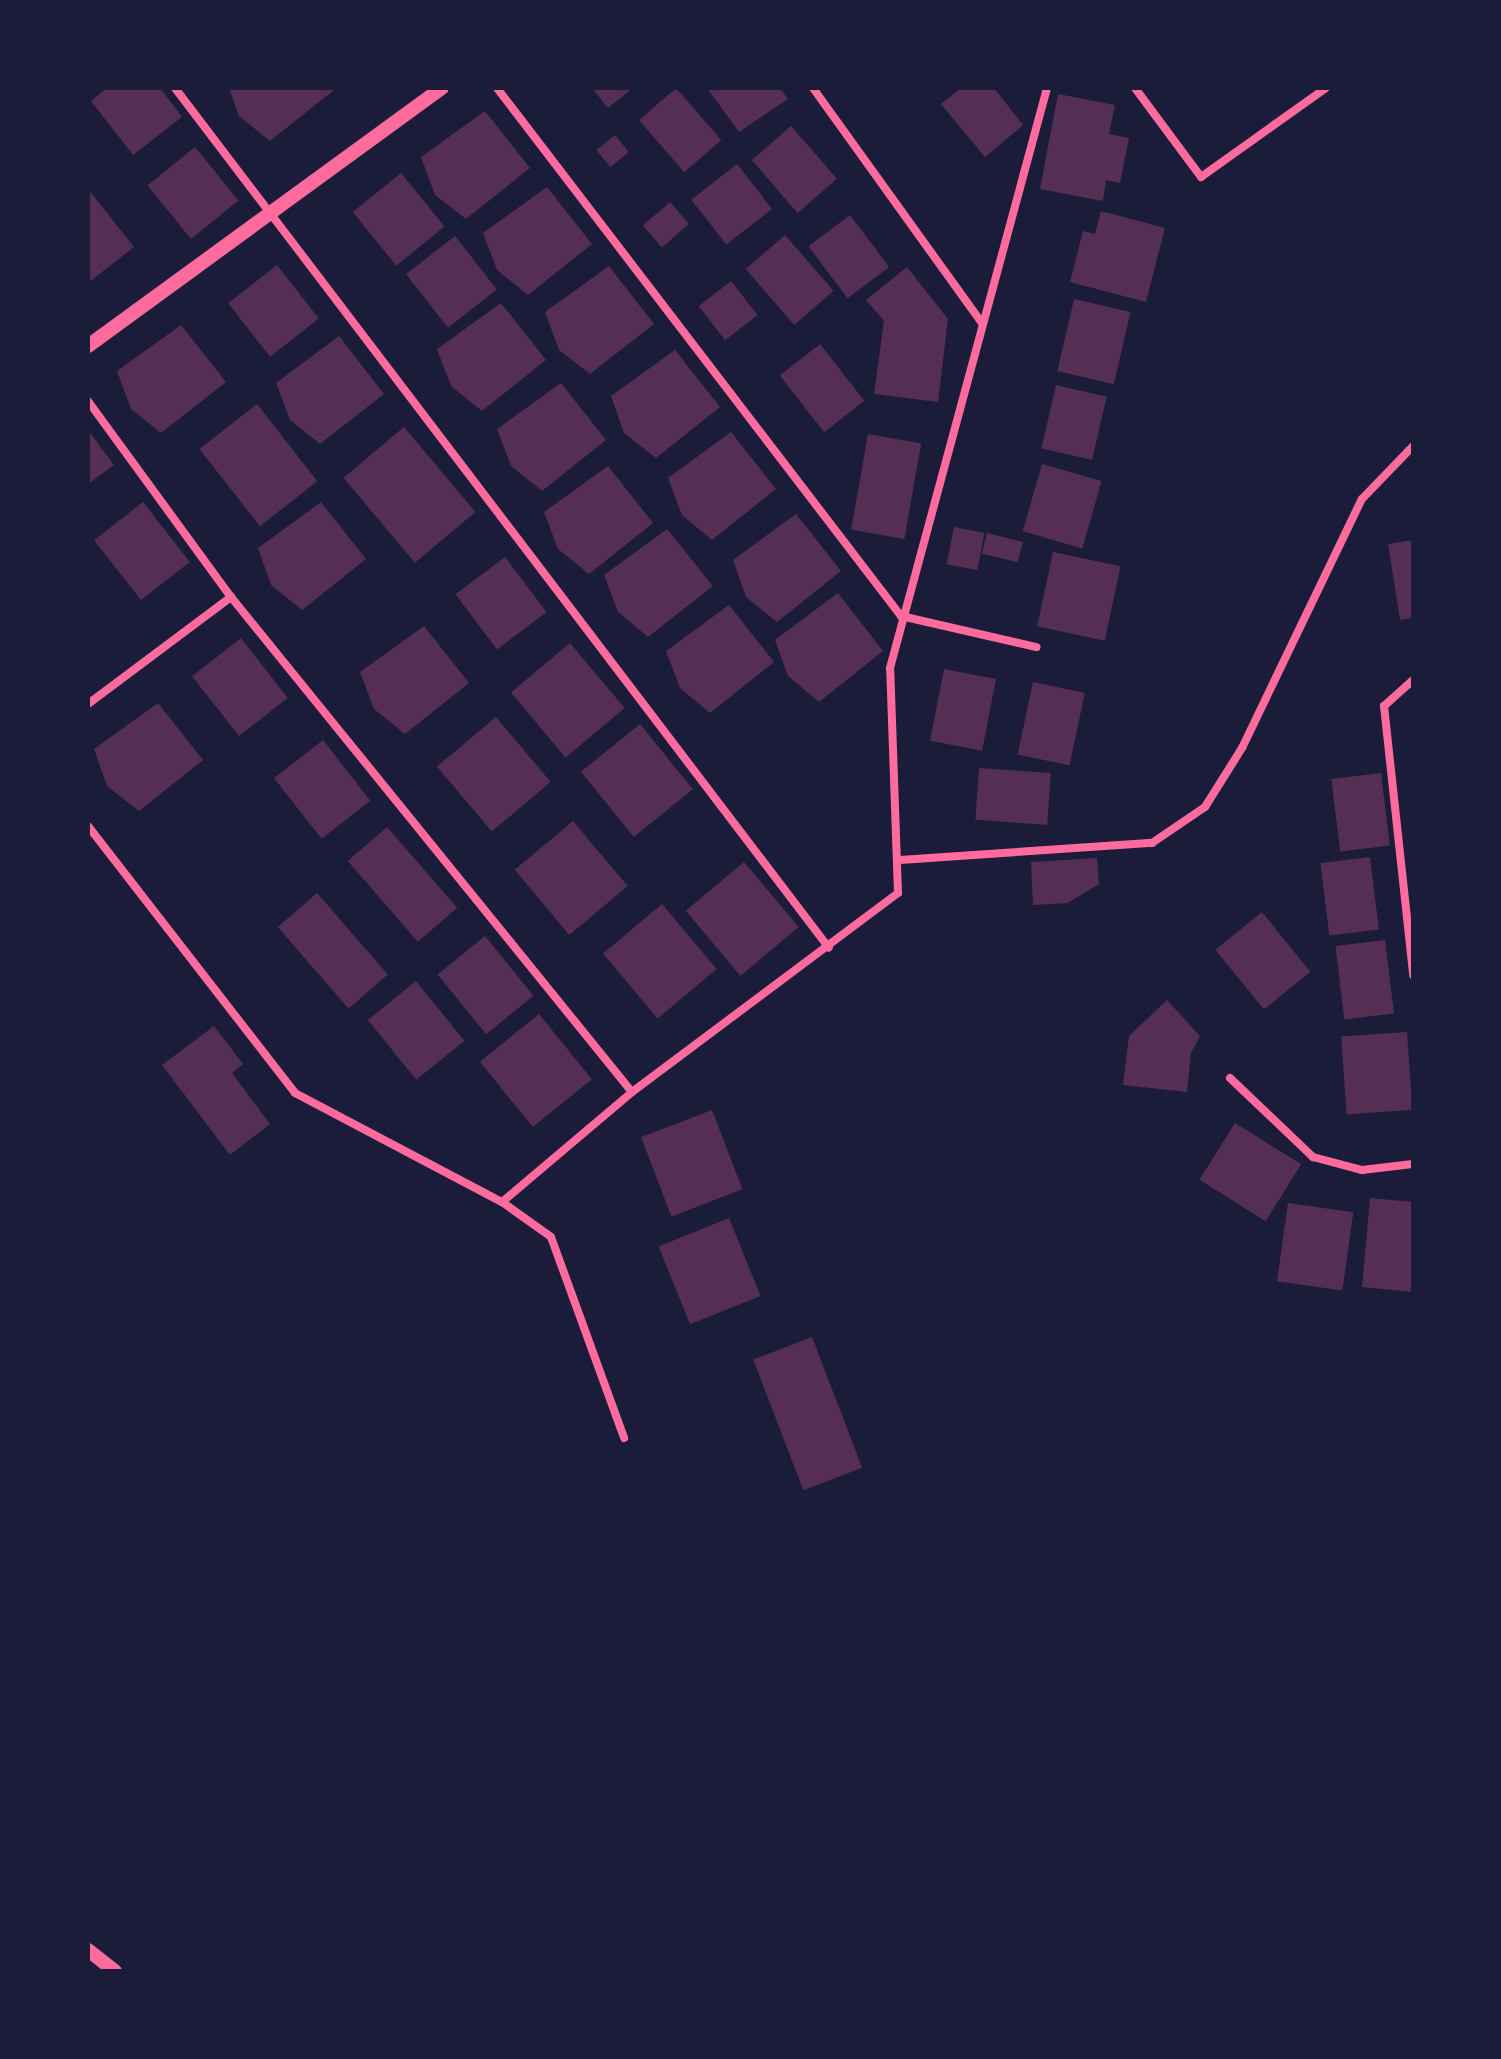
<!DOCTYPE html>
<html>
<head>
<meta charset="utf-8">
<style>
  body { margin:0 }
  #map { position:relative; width:1501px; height:2059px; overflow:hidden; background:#1b1b3a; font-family:"Roboto Condensed",sans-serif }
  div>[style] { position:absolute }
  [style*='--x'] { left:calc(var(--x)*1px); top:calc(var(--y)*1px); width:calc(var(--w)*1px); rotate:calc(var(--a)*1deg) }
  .building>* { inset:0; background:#542f53; transform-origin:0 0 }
  .minor>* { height:8px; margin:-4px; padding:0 4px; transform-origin:4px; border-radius:4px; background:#ff6b9d }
  .tertiary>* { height:14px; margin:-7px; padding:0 7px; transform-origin:7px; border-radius:7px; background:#ff6b9d }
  span { translate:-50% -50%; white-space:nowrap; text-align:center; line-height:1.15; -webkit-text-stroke:7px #1b1b3a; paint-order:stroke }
  .frame { position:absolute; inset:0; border:90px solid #1b1b3a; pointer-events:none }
</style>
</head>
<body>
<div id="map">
  <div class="building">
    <i style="clip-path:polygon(107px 88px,160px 88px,182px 117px,133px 155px,91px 101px)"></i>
    <i style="clip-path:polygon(229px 88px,332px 88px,334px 90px,270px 141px,239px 116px)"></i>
    <i style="clip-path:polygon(592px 88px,633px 88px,608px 108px)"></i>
    <i style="left:676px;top:88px;width:69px;height:49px;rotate:49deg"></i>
    <i style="clip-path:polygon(707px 88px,780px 88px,788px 99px,739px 132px)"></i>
    <i style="clip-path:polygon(961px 88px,994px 88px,1023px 125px,985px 157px,941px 104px)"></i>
    <i style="clip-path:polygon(1058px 94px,1115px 105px,1109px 134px,1129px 138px,1120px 183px,1106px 180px,1103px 201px,1040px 189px)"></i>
    <i style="clip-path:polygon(485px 111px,530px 168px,466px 219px,435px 195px,421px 157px)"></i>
    <i style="left:791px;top:126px;width:70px;height:52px;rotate:49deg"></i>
    <i style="left:615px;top:135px;width:22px;height:24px;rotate:51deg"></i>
    <i style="left:195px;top:147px;width:69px;height:61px;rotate:51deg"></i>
    <i style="left:737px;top:164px;width:57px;height:58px;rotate:52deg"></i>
    <i style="left:401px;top:173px;width:69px;height:62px;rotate:51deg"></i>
    <i style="clip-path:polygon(547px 187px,592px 244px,528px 295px,497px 270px,483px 233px)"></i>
    <i style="clip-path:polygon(88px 189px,134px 247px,88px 283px)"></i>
    <i style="left:670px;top:202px;width:29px;height:36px;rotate:49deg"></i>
    <i style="clip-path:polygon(1101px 211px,1165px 228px,1146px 302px,1070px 282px,1083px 231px,1095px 234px)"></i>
    <i style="left:850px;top:215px;width:65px;height:52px;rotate:53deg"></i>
    <i style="left:785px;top:235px;width:74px;height:52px;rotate:49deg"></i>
    <i style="left:455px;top:236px;width:68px;height:62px;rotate:52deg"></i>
    <i style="left:277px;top:265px;width:68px;height:62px;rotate:52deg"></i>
    <i style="clip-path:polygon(609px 266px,654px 324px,590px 374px,559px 350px,545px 312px)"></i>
    <i style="clip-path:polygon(907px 267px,948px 319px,938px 402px,874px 394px,884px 321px,866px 300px)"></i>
    <i style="left:731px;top:281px;width:43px;height:41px;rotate:52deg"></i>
    <i style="left:1074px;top:299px;width:58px;height:74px;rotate:13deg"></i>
    <i style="clip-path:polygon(501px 303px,546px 360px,482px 411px,451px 386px,437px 349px)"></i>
    <i style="clip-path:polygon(181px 325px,226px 382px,161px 433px,131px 409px,117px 371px)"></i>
    <i style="clip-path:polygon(339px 336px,384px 394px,320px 444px,290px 420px,276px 383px)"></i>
    <i style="left:820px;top:344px;width:72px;height:51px;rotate:52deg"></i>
    <i style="clip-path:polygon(675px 350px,720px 407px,656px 458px,624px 433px,611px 396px)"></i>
    <i style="clip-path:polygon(561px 383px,606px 440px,542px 491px,511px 466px,497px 429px)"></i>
    <i style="left:1056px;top:385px;width:52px;height:65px;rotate:13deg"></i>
    <i style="left:257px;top:404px;width:98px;height:73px;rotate:52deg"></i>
    <i style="left:404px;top:427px;width:111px;height:79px;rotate:50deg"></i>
    <i style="clip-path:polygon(88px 430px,114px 465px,88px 484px)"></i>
    <i style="clip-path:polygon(731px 432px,776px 489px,712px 540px,682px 515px,668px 478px)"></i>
    <i style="left:868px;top:434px;width:54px;height:97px;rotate:10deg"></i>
    <i style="left:1042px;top:464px;width:62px;height:70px;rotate:16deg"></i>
    <i style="clip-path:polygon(608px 466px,653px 523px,589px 574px,558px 549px,544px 512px)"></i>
    <i style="left:143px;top:502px;width:76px;height:62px;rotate:52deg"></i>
    <i style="clip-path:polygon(321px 502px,366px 559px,302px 610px,271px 585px,258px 548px)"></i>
    <i style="clip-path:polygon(796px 514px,841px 571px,777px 622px,746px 597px,733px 560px)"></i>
    <i style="left:954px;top:527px;width:31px;height:38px;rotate:11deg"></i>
    <i style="clip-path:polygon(667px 529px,713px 586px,648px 637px,618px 612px,604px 575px)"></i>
    <i style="left:987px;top:533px;width:37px;height:21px;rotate:14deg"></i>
    <i style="clip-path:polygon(1413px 540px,1413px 618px,1400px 620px,1388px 544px)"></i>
    <i style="left:1053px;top:552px;width:69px;height:76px;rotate:12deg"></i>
    <i style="left:505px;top:557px;width:69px;height:62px;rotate:53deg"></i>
    <i style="clip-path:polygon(838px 593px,883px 651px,819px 702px,788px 676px,775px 640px)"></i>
    <i style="clip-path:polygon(729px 605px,774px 662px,710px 713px,680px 688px,666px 651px)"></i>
    <i style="clip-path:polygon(424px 626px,469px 683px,405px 734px,374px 709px,360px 672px)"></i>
    <i style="left:241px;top:638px;width:76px;height:62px;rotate:52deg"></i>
    <i style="left:570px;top:643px;width:85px;height:77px;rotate:50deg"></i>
    <i style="left:944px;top:669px;width:53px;height:73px;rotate:11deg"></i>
    <i style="left:1033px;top:682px;width:53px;height:74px;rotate:12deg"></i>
    <i style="clip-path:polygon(158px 703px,203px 760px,139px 811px,107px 786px,94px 749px)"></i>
    <i style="left:496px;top:717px;width:85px;height:77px;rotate:50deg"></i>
    <i style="left:640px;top:724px;width:84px;height:76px;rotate:51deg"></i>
    <i style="left:323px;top:740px;width:77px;height:62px;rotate:52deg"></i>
    <i style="left:979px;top:768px;width:72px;height:52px;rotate:4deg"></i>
    <i style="left:1381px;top:773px;width:73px;height:50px;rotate:83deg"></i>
    <i style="left:573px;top:821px;width:85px;height:76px;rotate:50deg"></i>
    <i style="left:387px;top:827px;width:107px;height:52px;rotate:49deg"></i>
    <i style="left:1370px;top:857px;width:73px;height:50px;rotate:83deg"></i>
    <i style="clip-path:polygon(1097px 858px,1099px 884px,1068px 903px,1033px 905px,1031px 862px)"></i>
    <i style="left:744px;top:862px;width:85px;height:76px;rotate:50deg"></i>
    <i style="left:317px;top:893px;width:108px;height:52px;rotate:49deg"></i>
    <i style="left:662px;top:904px;width:85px;height:77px;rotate:50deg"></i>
    <i style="left:1262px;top:912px;width:77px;height:60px;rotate:51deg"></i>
    <i style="left:485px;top:936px;width:77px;height:61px;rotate:51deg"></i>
    <i style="left:1385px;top:940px;width:74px;height:50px;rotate:83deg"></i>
    <i style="left:416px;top:981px;width:77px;height:62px;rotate:51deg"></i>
    <i style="clip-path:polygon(1167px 1000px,1200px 1036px,1191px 1053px,1187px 1092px,1123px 1085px,1129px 1036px)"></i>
    <i style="left:539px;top:1014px;width:84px;height:76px;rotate:51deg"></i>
    <i style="clip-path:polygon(214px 1026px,243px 1064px,232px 1073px,270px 1124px,230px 1155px,162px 1065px)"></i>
    <i style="left:1407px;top:1032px;width:78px;height:66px;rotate:86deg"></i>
    <i style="left:712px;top:1110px;width:85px;height:76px;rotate:69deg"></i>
    <i style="left:1235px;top:1123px;width:78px;height:67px;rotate:32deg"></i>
    <i style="clip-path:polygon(1370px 1198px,1413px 1202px,1413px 1292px,1362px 1287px)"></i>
    <i style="left:1288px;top:1203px;width:66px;height:79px;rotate:8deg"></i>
    <i style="left:729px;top:1218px;width:84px;height:76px;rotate:68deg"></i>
    <i style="left:812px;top:1337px;width:140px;height:63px;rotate:69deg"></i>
  </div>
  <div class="minor">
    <i style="--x:175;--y:88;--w:1080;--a:52.75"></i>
    <i style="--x:497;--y:88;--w:665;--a:52.58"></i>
    <i style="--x:901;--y:616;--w:139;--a:12.9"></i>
    <i style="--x:813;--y:88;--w:289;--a:54.3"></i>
    <i style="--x:1135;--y:88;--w:111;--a:53.4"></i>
    <i style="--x:1201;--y:177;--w:153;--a:-35.5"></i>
    <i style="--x:88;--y:401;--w:243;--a:53.9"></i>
    <i style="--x:231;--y:597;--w:637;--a:50.99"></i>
    <i style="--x:1413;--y:680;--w:39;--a:138"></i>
    <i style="--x:1384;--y:706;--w:271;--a:83.8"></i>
    <i style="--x:88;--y:704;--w:179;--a:-36.8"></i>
    <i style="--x:88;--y:826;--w:338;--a:52.2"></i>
    <i style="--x:295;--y:1093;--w:234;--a:27.8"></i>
    <i style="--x:502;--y:1202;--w:170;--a:-40.2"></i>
    <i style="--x:632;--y:1092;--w:332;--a:-36.8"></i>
    <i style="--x:898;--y:893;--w:225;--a:-92"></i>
    <i style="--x:890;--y:668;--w:601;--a:-74.85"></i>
    <i style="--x:900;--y:860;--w:253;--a:-3.9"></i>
    <i style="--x:1152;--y:843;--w:64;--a:-34.2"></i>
    <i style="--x:1205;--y:807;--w:70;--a:-57.9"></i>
    <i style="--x:1242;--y:748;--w:276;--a:-64.3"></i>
    <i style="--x:1362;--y:499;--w:74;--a:-46.1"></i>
    <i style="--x:1230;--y:1078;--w:115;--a:43.6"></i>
    <i style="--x:1313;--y:1157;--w:51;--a:14.9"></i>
    <i style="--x:1362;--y:1170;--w:51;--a:-6.7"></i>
    <i style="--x:502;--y:1202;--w:60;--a:35.5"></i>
    <i style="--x:551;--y:1237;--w:214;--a:70"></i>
  </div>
  <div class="tertiary">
    <i style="--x:88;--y:346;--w:438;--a:-36.1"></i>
    <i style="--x:88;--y:1950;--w:34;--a:38"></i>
  </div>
  <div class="frame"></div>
</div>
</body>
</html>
